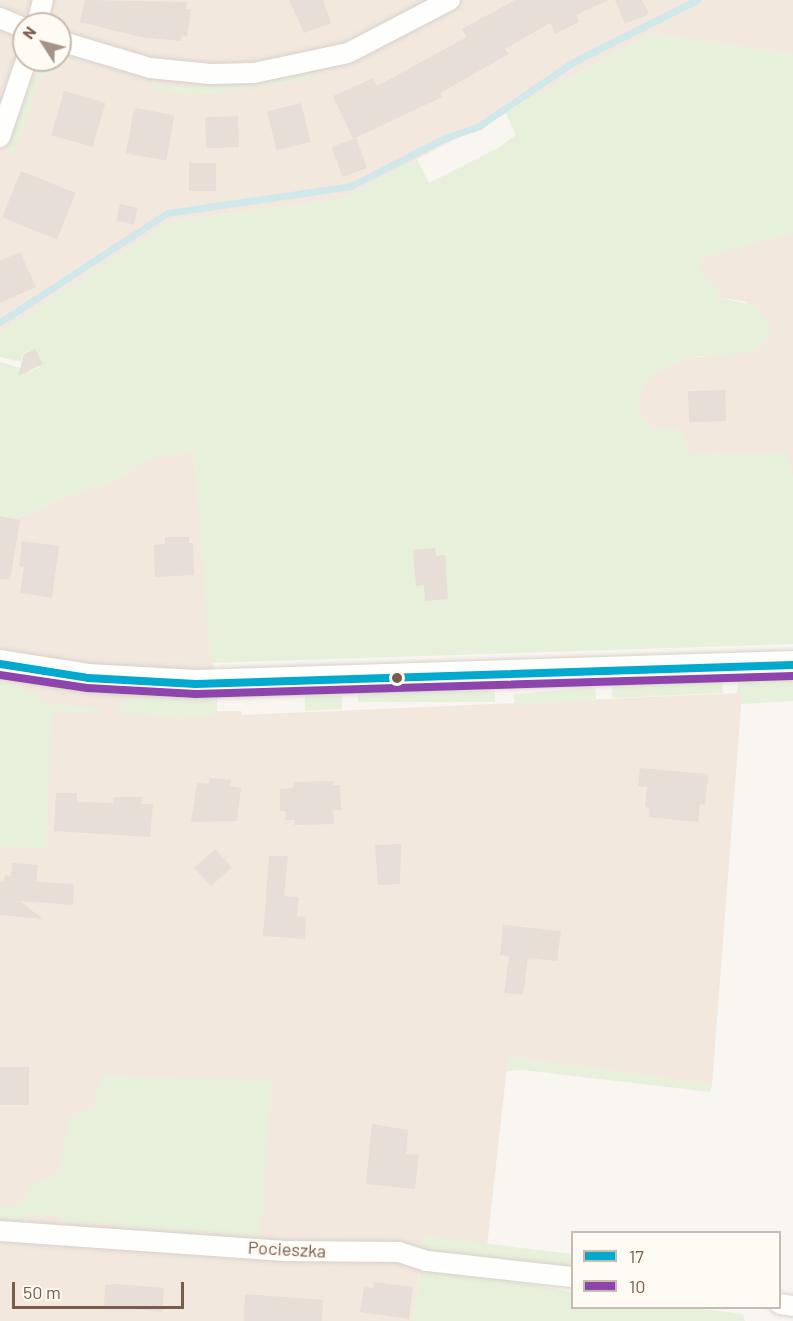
<!DOCTYPE html>
<html>
<head>
<meta charset="utf-8">
<style>
  body { margin:0 }
  #map { position:relative; width:793px; height:1321px; overflow:hidden; background:#f9f5f0; font-family:Barlow,sans-serif }
  div>[style] { position:absolute }
  [style*='--x'] { left:calc(var(--x)*1px); top:calc(var(--y)*1px); width:calc(var(--w)*1px); rotate:calc(var(--a)*1deg) }
  .residential>* { inset:0; background:#f2e8de }
  .green>* { inset:0; background:#e7f0db; transform-origin:0 0 }
  .stream>* { height:7px; margin:-3.5px; padding:0 3.5px; transform-origin:3.5px; border-radius:3.5px; background:#d0e8ea }
  .building>* { inset:0; background:#e6ded7; transform-origin:0 0 }
  .roads { filter:drop-shadow(0 0 2px #d7d1cb) drop-shadow(0 0 2px #d7d1cb) }
  .minor>* { height:20px; margin:-10px; padding:0 10px; transform-origin:10px; border-radius:10px; background:#fefefd }
  .secondary>* { height:28px; margin:-14px; padding:0 14px; transform-origin:14px; border-radius:14px; background:#fefefd }
  .bus-1>* { height:8px; margin:-4px; padding:0 4px; transform-origin:4px; border-radius:4px; background:#00a9ce }
  .bus-2>* { height:8px; margin:-4px; padding:0 4px; transform-origin:4px; border-radius:4px; background:#8e44ad }
  .dots>* { width:16px; height:16px; translate:-50% -50%; box-sizing:border-box; border:3px solid #fffaf3; border-radius:50% }
  span { translate:-50% -50%; white-space:nowrap; text-align:center; line-height:1.15; -webkit-text-stroke:5px #fffaf3; paint-order:stroke }
  .street-label { font-size:18px; color:#7a5c4d }
  .legend { position:absolute; left:571px; top:1231px; width:210px; height:78px; box-sizing:border-box; background:#fffaf3; border:2px solid #cabbb1; margin:0; padding:8px 10px; list-style:none; font-size:18px; color:#7a5c4d }
  .legend li { display:flex; align-items:center; gap:12px; height:30px }
  .legend b { width:30px; border:2px solid #cabbb1 }
  .north { position:absolute; left:12px; top:12px; width:60px; height:60px; box-sizing:border-box; background:#fffaf3; border:2px solid #cabbb1; border-radius:50%; rotate:306deg; font-size:16px; font-weight:700; line-height:24px; text-align:center; color:#7a5c4d }
  .north::after { content:''; display:block; margin:auto; width:21px; height:27px; background:#a69286; clip-path:polygon(50% 0,100% 100%,50% 72%,0 100%) }
  .scale { position:absolute; left:12px; top:1282px; width:172px; height:27px; box-sizing:border-box; border:3px solid #7a5c4d; border-top:0; padding-left:8px; font-size:18px; line-height:21px; white-space:nowrap; color:#7a5c4d; -webkit-text-stroke:4px #fffaf3; paint-order:stroke }
</style>
</head>
<body>
<div id="map">
  <div class="residential">
    <i style="clip-path:polygon(evenodd,0 0,793px 0,793px 54px,651px 34px,343px 199px,170px 221px,0 333px,0 0,24px 24px,60px 24px,60px 60px,24px 60px,24px 24px)"></i>
    <i style="clip-path:polygon(793px 233px,793px 478px,791px 478px,787px 453px,690px 454px,683px 434px,674px 429px,652px 429px,638px 411px,641px 390px,658px 370px,692px 357px,704px 357px,748px 302px,715px 297px,719px 290px,701px 274px,701px 257px)"></i>
    <i style="clip-path:polygon(193px 451px,217px 711px,241px 711px,242px 715px,742px 693px,712px 1085px,508px 1057px,487px 1246px,424px 1236px,413px 1321px,0 1321px,0 516px,17px 518px,85px 489px,113px 483px,149px 458px)"></i>
  </div>
  <div class="green">
    <i style="clip-path:polygon(651px 34px,793px 54px,793px 233px,701px 258px,701px 274px,719px 290px,715px 297px,757px 306px,773px 331px,753px 353px,692px 357px,658px 370px,641px 390px,638px 411px,652px 429px,674px 429px,684px 434px,690px 454px,787px 452px,793px 478px,793px 644px,211px 663px,193px 452px,149px 458px,113px 483px,85px 489px,17px 518px,0 516px,0 362px,31px 371px,39px 367px,41px 360px,31px 350px,23px 354px,21px 362px,0 357px,0 333px,170px 221px,343px 199px,417px 159px,429px 183px,498px 148px,516px 135px,505px 112px)"></i>
    <i style="clip-path:polygon(60px 64px,40px 80px,15px 155px,6px 148px,27px 93px,40px 72px)"></i>
    <i style="clip-path:polygon(310px 74px,308px 80px,220px 92px,188px 94px,150px 88px,152px 83px,188px 88px,257px 84px)"></i>
    <i style="clip-path:polygon(793px 679px,793px 701px,741px 704px,742px 693px,737px 693px,738px 680px)"></i>
    <i style="clip-path:polygon(0 680px,41px 696px,40px 703px,101px 709px,100px 713px,52px 711px,46px 849px,0 846px)"></i>
    <i style="clip-path:polygon(722px 682px,723px 693px,612px 698px,612px 685px)"></i>
    <i style="left:595px;top:687px;width:12px;height:82px;rotate:85deg"></i>
    <i style="left:495px;top:691px;width:11px;height:137px;rotate:90deg"></i>
    <i style="clip-path:polygon(305px 695px,342px 696px,342px 709px,305px 711px)"></i>
    <i style="clip-path:polygon(148px 696px,217px 697px,217px 711px,215px 716px,178px 718px,119px 713px,121px 703px)"></i>
    <i style="clip-path:polygon(508px 1057px,712px 1085px,710px 1092px,523px 1070px,506px 1071px)"></i>
    <i style="clip-path:polygon(101px 1075px,272px 1080px,260px 1235px,68px 1222px,53px 1215px,27px 1214px,14px 1222px,0 1223px,0 1204px,9px 1207px,25px 1198px,32px 1184px,58px 1174px,70px 1117px,94px 1106px)"></i>
    <i style="clip-path:polygon(424px 1236px,572px 1254px,572px 1274px,429px 1254px,422px 1250px)"></i>
    <i style="clip-path:polygon(421px 1263px,572px 1292px,572px 1308px,694px 1308px,743px 1314px,745px 1321px,413px 1321px)"></i>
  </div>
  <div class="stream">
    <i style="--x:0;--y:322;--w:199;--a:-33.1"></i>
    <i style="--x:167;--y:213;--w:186;--a:-8.3"></i>
    <i style="--x:351;--y:186;--w:106;--a:-27.1"></i>
    <i style="--x:445;--y:138;--w:36;--a:-19"></i>
    <i style="--x:479;--y:126;--w:114;--a:-34.2"></i>
    <i style="--x:573;--y:62;--w:139;--a:-26.6"></i>
  </div>
  <div class="building">
    <i style="clip-path:polygon(85px 0,187px 2px,186px 9px,191px 9px,187px 36px,182px 35px,181px 41px,140px 37px,80px 22px)"></i>
    <i style="clip-path:polygon(289px 0,323px 0,331px 23px,304px 33px)"></i>
    <i style="clip-path:polygon(515px 0,608px 0,576px 15px,579px 22px,555px 34px,550px 23px,505px 49px,509px 54px,440px 93px,442px 97px,353px 139px,333px 96px,373px 78px,377px 86px,467px 37px,462px 29px)"></i>
    <i style="clip-path:polygon(615px 0,642px 0,649px 14px,625px 24px)"></i>
    <i style="left:64px;top:91px;width:43px;height:46px;rotate:16deg"></i>
    <i style="left:301px;top:103px;width:40px;height:35px;rotate:76deg"></i>
    <i style="left:134px;top:108px;width:41px;height:46px;rotate:10deg"></i>
    <i style="left:238px;top:116px;width:31px;height:33px;rotate:88deg"></i>
    <i style="left:356px;top:138px;width:32px;height:26px;rotate:70deg"></i>
    <i style="left:189px;top:163px;width:27px;height:28px"></i>
    <i style="left:21px;top:171px;width:59px;height:50px;rotate:22deg"></i>
    <i style="left:120px;top:204px;width:18px;height:17px;rotate:13deg"></i>
    <i style="clip-path:polygon(20px 252px,36px 287px,0 303px,0 261px)"></i>
    <i style="clip-path:polygon(35px 349px,43px 364px,18px 376px,24px 354px)"></i>
    <i style="left:725px;top:390px;width:31px;height:37px;rotate:88deg"></i>
    <i style="clip-path:polygon(0 516px,20px 520px,10px 580px,0 579px)"></i>
    <i style="clip-path:polygon(165px 537px,189px 537px,189px 543px,193px 543px,194px 575px,155px 577px,154px 545px,165px 544px)"></i>
    <i style="clip-path:polygon(22px 541px,59px 546px,52px 598px,20px 593px,24px 567px,19px 566px)"></i>
    <i style="clip-path:polygon(435px 548px,436px 556px,445px 555px,448px 599px,425px 601px,424px 585px,416px 586px,413px 550px)"></i>
    <i style="clip-path:polygon(640px 768px,708px 774px,705px 805px,700px 804px,698px 822px,649px 817px,650px 808px,645px 807px,647px 787px,638px 786px)"></i>
    <i style="clip-path:polygon(210px 778px,231px 780px,230px 786px,241px 788px,237px 821px,191px 822px,197px 783px,209px 784px)"></i>
    <i style="clip-path:polygon(333px 781px,333px 785px,340px 785px,341px 810px,333px 810px,334px 824px,294px 825px,294px 820px,285px 820px,286px 811px,280px 811px,280px 789px,293px 788px,293px 782px)"></i>
    <i style="clip-path:polygon(56px 793px,77px 793px,77px 802px,113px 803px,114px 797px,142px 797px,141px 804px,153px 804px,150px 837px,54px 831px)"></i>
    <i style="clip-path:polygon(401px 844px,400px 884px,378px 885px,375px 845px)"></i>
    <i style="left:215px;top:849px;width:25px;height:28px;rotate:48deg"></i>
    <i style="clip-path:polygon(269px 856px,288px 856px,284px 896px,299px 897px,297px 916px,306px 917px,305px 939px,263px 936px)"></i>
    <i style="clip-path:polygon(12px 863px,38px 865px,36px 882px,74px 884px,73px 905px,20px 901px,43px 919px,0 915px,0 882px,4px 882px,5px 875px,11px 876px)"></i>
    <i style="clip-path:polygon(503px 925px,561px 931px,557px 961px,528px 958px,523px 995px,504px 993px,509px 956px,500px 955px)"></i>
    <i style="left:0;top:1067px;width:29px;height:38px"></i>
    <i style="clip-path:polygon(372px 1124px,408px 1130px,406px 1154px,419px 1155px,415px 1189px,366px 1184px)"></i>
    <i style="clip-path:polygon(374px 1282px,413px 1287px,409px 1319px,360px 1312px,364px 1287px,373px 1288px)"></i>
    <i style="clip-path:polygon(116px 1284px,164px 1288px,162px 1312px,104px 1306px,105px 1285px)"></i>
    <i style="clip-path:polygon(245px 1294px,323px 1300px,322px 1321px,244px 1321px)"></i>
  </div>
  <div class="roads">
    <div class="minor">
      <i style="--x:0;--y:18;--w:26;--a:23"></i>
      <i style="--x:37;--y:24;--w:25;--a:-76"></i>
      <i style="--x:60;--y:41;--w:94;--a:16.7"></i>
      <i style="--x:150;--y:68;--w:61;--a:5.6"></i>
      <i style="--x:211;--y:74;--w:43;--a:-1.3"></i>
      <i style="--x:254;--y:73;--w:96;--a:-12"></i>
      <i style="--x:348;--y:53;--w:115;--a:-27.5"></i>
      <i style="--x:0;--y:137;--w:81;--a:-71.3"></i>
      <i style="--x:0;--y:1231;--w:289;--a:4"></i>
      <i style="--x:288;--y:1251;--w:111;--a:0.5"></i>
      <i style="--x:399;--y:1252;--w:29;--a:18"></i>
      <i style="--x:427;--y:1261;--w:146;--a:6.3"></i>
      <i style="--x:780;--y:1304;--w:13;--a:9"></i>
    </div>
    <div class="secondary">
      <i style="--x:0;--y:664;--w:89;--a:9"></i>
      <i style="--x:88;--y:678;--w:108;--a:3.2"></i>
      <i style="--x:196;--y:684;--w:597;--a:-1.82"></i>
    </div>
  </div>
  <div class="bus-1">
    <i style="--x:0;--y:664;--w:89;--a:9"></i>
    <i style="--x:88;--y:678;--w:108;--a:3.2"></i>
    <i style="--x:196;--y:684;--w:597;--a:-1.82"></i>
  </div>
  <div class="bus-2">
    <i style="--x:0;--y:675;--w:88;--a:8.5"></i>
    <i style="--x:87;--y:688;--w:109;--a:3.2"></i>
    <i style="--x:196;--y:694;--w:597;--a:-1.73"></i>
  </div>
  <div class="dots">
    <i style="left:397px;top:678px;background:#7a5c4d"></i>
  </div>
  <div class="street-label">
    <span style="left:287px;top:1249px;rotate:3deg">Pocieszka</span>
  </div>
  <ul class="legend">
  <li><b style="height:8px;background:#00a9ce"></b>17</li>
  <li><b style="height:8px;background:#8e44ad"></b>10</li>
  </ul>
  <div class="north">N</div>
  <div class="scale">50 m</div>
</div>
</body>
</html>
